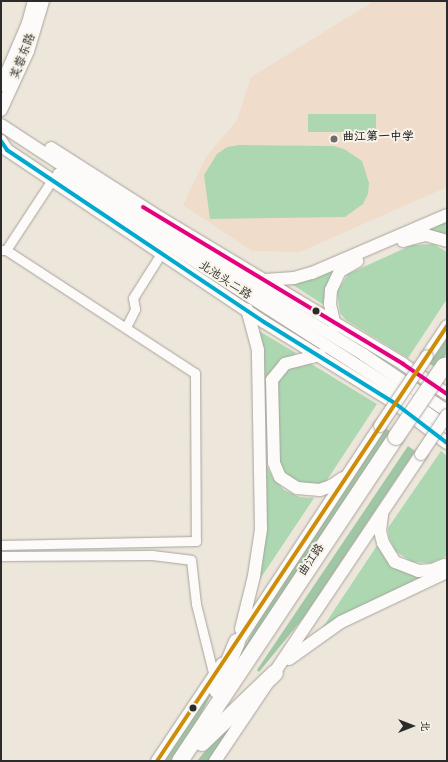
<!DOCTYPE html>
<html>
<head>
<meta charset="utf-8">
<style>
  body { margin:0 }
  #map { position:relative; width:448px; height:762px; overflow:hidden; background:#ede6db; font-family:"Gochi Hand","LXGW WenKai TC",sans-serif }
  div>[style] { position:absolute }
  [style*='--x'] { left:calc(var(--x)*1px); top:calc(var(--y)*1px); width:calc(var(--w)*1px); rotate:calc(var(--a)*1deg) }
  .built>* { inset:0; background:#f0dccb }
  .green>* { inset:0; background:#acd7b0; transform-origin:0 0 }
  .forest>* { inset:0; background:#a0c7a5 }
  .roads { filter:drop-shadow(0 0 1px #a7a39d) drop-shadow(0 0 1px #a7a39d) }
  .street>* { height:9px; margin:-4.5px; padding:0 4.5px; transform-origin:4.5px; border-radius:4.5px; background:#fcfbfa }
  .secondary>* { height:12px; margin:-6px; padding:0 6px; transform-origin:6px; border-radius:6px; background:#fcfbfa }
  .highway>* { height:16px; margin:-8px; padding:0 8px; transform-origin:8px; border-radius:8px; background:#fcfbfa }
  .bridges { filter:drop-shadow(0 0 1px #a7a39d) drop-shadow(0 0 1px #a7a39d) }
  .secondary-bridge>* { height:12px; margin:-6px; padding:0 6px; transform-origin:6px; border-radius:6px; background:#fcfbfa }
  .highway-bridge>* { height:16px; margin:-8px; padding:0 8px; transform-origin:8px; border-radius:8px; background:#fcfbfa }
  .bus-1>* { height:4px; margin:-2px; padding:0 2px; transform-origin:2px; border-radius:2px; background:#e5007d }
  .bus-2>* { height:4px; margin:-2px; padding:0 2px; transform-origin:2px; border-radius:2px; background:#00a9ce }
  .bus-3>* { height:4px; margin:-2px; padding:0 2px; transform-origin:2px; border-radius:2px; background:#ce8d09 }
  .dots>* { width:11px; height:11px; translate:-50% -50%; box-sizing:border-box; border:2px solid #f7f3e8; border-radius:50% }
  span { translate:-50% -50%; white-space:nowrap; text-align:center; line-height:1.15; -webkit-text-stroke:4px #f7f3e8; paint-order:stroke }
  .street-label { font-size:12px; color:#2b2b2b }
  .poi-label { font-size:12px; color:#2b2b2b; font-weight:700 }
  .left { translate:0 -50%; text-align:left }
  .frame { position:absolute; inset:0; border:2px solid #2b2b2b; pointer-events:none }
  .north { position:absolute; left:392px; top:706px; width:40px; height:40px; -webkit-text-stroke:3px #f7f3e8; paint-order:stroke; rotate:90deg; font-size:11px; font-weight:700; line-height:16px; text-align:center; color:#2b2b2b }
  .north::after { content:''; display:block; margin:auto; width:14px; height:18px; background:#2b2b2b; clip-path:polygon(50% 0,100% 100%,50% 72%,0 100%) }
</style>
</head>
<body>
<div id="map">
  <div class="built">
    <i style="clip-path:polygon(374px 1px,447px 1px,447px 187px,300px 252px,252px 251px,183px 205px,206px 157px,237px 120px,251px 77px)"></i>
  </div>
  <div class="green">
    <i style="left:308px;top:114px;width:68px;height:18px"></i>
    <i style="clip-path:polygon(239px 145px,333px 146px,344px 149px,362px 161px,369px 183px,368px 194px,363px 204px,345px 217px,210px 219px,204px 175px,217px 154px,227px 147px)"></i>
    <i style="clip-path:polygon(447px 218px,447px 237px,416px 232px)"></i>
    <i style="clip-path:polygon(433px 244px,447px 252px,447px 299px,408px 358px,346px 320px,340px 313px,337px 292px,348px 274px,412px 245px)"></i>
    <i style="clip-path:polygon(341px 264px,327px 307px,290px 283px)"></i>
    <i style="clip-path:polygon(259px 331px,296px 353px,268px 379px,263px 390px)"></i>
    <i style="clip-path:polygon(308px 362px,377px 404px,323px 486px,289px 481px,280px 471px,275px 385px,287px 370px)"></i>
    <i style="clip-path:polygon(441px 451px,447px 456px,447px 556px,431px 563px,412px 562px,395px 551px,389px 537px,388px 528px)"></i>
    <i style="clip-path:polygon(264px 461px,273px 478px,284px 490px,300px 497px,314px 498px,256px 585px)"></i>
    <i style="clip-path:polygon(378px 544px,387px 559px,426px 577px,321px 630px)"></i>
  </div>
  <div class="forest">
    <i style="clip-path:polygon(447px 337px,447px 353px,437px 369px,429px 363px)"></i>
    <i style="clip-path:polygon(385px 428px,392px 433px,238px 659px,261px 616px)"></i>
    <i style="clip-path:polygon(408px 446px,415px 451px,304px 617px,259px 672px,257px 670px)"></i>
    <i style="clip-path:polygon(213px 684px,216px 685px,192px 732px,173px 761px,164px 761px)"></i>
    <i style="clip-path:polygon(244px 710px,210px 761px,197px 761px,211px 744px)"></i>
  </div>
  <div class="roads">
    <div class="street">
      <i style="--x:1;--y:250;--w:5;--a:0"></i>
      <i style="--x:6;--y:250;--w:225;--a:33.1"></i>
      <i style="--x:195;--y:373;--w:168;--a:89.7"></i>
      <i style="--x:196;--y:541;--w:195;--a:178.8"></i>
      <i style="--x:6;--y:250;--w:84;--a:-56.7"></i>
      <i style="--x:126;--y:327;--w:20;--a:-63"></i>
      <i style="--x:135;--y:309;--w:11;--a:-100"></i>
      <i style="--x:133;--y:298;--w:54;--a:-57.8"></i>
      <i style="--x:1;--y:556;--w:151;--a:-0.4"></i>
      <i style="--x:152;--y:555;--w:39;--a:7"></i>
      <i style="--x:191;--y:560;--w:44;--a:83.5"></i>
      <i style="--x:196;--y:604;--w:74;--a:76"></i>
    </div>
    <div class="secondary">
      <i style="--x:1;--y:86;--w:69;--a:-66.8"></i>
      <i style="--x:28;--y:23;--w:23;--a:-75"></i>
      <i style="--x:1;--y:110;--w:65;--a:-65.4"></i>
      <i style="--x:28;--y:51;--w:52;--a:-73.3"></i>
      <i style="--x:1;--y:125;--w:208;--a:33.2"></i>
      <i style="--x:175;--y:239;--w:222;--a:31.5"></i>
      <i style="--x:364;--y:355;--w:100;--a:34"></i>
      <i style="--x:1;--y:141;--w:11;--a:56"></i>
      <i style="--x:7;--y:150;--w:309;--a:33.8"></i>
      <i style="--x:264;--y:322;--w:155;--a:31.8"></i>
      <i style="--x:396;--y:404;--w:64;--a:37.4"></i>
      <i style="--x:51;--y:148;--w:132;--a:32.6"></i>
      <i style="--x:162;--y:219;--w:281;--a:31"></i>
      <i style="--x:403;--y:364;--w:53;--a:34.3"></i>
      <i style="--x:59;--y:174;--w:392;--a:32.7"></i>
      <i style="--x:389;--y:386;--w:71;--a:35.3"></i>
      <i style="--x:403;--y:241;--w:24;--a:-15"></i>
      <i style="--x:426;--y:235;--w:22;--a:16"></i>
      <i style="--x:265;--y:280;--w:29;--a:-4"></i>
      <i style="--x:294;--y:278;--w:19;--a:-16"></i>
      <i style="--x:312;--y:273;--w:147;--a:-23.2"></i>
      <i style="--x:335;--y:326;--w:23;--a:-103"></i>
      <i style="--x:330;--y:304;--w:14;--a:-86"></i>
      <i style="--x:331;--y:290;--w:21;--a:-65"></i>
      <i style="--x:340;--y:271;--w:20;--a:-30"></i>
      <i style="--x:320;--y:355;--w:36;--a:166"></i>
      <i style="--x:285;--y:364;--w:21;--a:129"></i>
      <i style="--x:272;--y:380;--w:83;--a:88.6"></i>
      <i style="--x:274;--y:463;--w:15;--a:67"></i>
      <i style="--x:280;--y:477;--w:20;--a:33"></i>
      <i style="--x:297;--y:488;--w:23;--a:5"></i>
      <i style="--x:320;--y:490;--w:12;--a:-20"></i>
      <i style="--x:331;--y:486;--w:14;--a:-34"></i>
      <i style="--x:427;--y:356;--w:36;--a:-56"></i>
      <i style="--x:382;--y:515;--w:16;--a:97"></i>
      <i style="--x:380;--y:531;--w:12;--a:76"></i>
      <i style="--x:383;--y:543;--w:22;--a:58"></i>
      <i style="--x:395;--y:562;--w:25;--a:21"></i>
      <i style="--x:418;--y:571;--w:14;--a:-4"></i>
      <i style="--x:432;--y:570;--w:13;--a:-23"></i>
      <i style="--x:241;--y:629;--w:55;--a:-76.2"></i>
      <i style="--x:254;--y:576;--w:48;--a:-81.5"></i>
      <i style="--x:261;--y:529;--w:179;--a:-91"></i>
      <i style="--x:258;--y:350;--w:42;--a:-105"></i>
      <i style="--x:233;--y:649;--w:267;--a:-56.6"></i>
      <i style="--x:289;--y:659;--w:64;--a:-35.4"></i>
      <i style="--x:341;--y:622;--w:117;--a:-25.3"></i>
      <i style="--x:157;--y:761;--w:117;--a:-56.2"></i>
      <i style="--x:215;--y:761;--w:370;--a:-56.1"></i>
    </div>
    <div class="highway">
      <i style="--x:217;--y:690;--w:52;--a:-67.4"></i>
      <i style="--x:202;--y:743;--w:101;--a:-43.8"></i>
      <i style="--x:180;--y:761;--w:389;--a:-56.3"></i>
    </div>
  </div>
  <div class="bridges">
    <div class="secondary-bridge">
      <i style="--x:380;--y:426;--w:84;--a:-56.1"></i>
      <i style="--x:421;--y:454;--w:47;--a:-56.3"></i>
    </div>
    <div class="highway-bridge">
      <i style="--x:396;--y:437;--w:86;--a:-55.9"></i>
    </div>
  </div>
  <div class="bus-1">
    <i style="--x:143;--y:207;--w:304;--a:31.1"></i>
    <i style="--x:403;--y:364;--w:53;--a:34.3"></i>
  </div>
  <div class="bus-2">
    <i style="--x:1;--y:141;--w:11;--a:56"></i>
    <i style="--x:7;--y:150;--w:309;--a:33.8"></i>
    <i style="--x:264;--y:322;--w:155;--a:31.8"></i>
    <i style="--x:396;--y:404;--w:64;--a:37.4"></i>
  </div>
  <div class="bus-3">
    <i style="--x:157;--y:761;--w:523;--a:-56.31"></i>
  </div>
  <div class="dots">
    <i style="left:334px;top:139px;background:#6f6c69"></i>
    <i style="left:316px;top:311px;background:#2b2b2b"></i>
    <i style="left:193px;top:708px;background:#2b2b2b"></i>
  </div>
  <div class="street-label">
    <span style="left:25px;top:57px;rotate:-69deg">芙蓉东路</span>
    <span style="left:224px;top:282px;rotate:33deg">北池头二路</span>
    <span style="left:313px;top:561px;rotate:-56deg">曲江路</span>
  </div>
  <div class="poi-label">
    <span class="left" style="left:342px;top:139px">曲江第一中学</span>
  </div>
  <div class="frame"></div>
  <div class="north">北</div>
</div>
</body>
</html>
